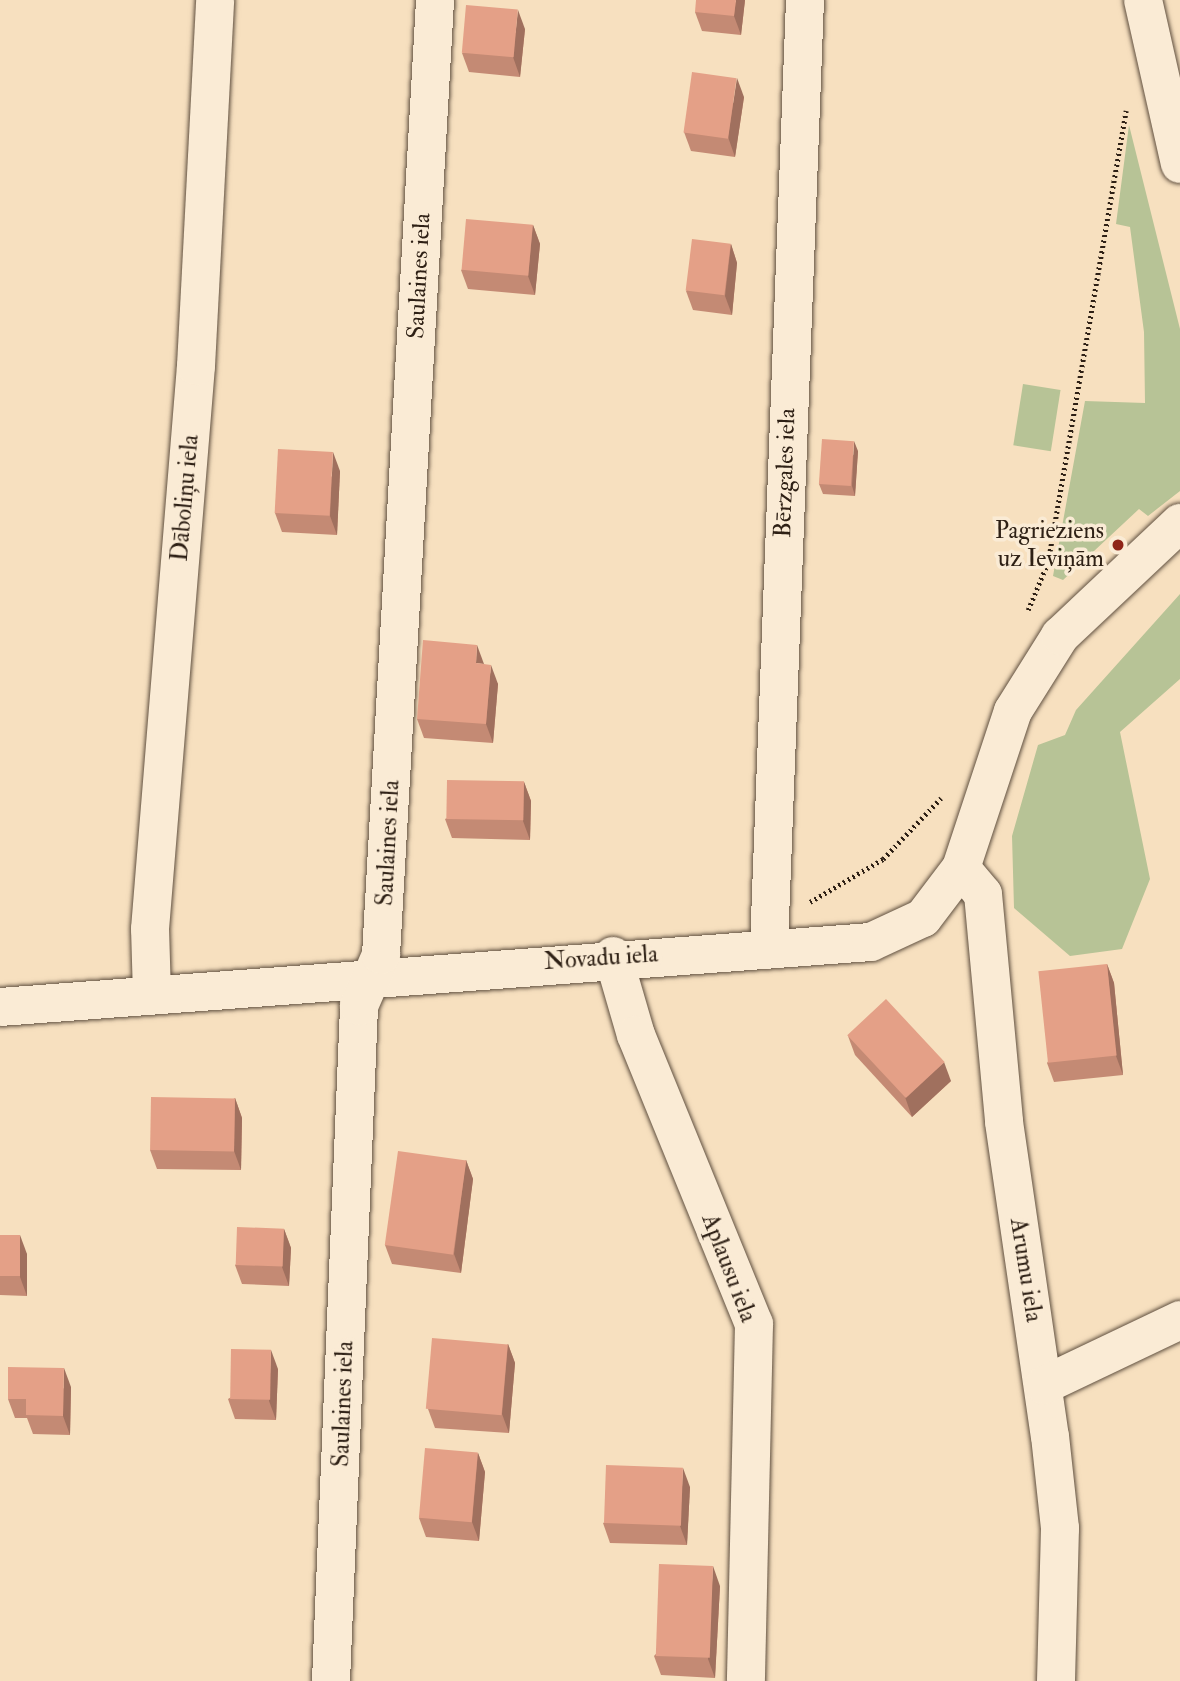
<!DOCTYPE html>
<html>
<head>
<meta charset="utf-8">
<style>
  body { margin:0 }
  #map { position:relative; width:1180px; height:1681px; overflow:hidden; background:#f7e0bf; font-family:"IM FELL Double Pica",serif }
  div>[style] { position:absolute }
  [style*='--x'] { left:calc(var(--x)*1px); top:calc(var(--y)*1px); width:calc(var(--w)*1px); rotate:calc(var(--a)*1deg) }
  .green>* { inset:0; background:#b7c396; transform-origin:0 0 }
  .path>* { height:4.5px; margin-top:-2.25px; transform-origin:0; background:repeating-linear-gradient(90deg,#2e2015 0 2px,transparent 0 5.5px) }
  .roads { filter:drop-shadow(0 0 2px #605040) drop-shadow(0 0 2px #605040) }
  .street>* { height:38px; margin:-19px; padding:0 19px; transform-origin:19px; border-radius:19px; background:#faebd5 }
  .secondary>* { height:38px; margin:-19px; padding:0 19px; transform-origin:19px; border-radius:19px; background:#faebd5 }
  .wall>* { inset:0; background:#c48a74 }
  .shaded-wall>* { inset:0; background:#a0705e }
  .building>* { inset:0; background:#e4a087; transform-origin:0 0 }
  .dots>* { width:19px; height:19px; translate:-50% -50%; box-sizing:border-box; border:4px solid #faebd5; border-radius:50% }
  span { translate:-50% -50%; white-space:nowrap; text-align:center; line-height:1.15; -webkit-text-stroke:7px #faebd5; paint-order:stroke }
  .street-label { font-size:24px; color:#2e2015 }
  .poi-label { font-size:24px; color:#2e2015 }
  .right { translate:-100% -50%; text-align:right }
</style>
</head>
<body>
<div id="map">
  <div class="green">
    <i style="clip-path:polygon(1129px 125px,1180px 329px,1180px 491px,1148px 516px,1139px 509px,1063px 580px,1053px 576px,1085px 401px,1145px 403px,1144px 332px,1130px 227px,1116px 224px)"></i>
    <i style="left:1023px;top:384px;width:38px;height:62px;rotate:9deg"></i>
    <i style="clip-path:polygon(1180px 594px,1180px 679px,1120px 732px,1150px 879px,1122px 949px,1070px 956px,1014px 908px,1012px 836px,1038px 745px,1065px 735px,1076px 710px)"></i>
  </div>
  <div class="path">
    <i style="--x:1028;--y:610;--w:52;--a:-67.4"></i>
    <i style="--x:1048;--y:562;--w:458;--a:-80.2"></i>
    <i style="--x:810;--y:902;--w:85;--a:-30.5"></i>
    <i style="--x:883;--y:859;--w:84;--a:-46.4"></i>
  </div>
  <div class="roads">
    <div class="street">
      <i style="--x:961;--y:868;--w:34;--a:50"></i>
      <i style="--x:983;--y:894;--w:229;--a:84.7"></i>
      <i style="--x:1004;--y:1122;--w:317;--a:81.7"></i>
      <i style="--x:1050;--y:1436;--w:93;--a:83.8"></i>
      <i style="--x:1060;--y:1528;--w:153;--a:91.5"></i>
      <i style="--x:769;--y:946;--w:947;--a:-87.82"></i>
      <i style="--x:613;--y:956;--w:82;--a:73.8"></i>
      <i style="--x:636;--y:1035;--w:312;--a:67.8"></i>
      <i style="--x:754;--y:1324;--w:357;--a:91.3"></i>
      <i style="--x:152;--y:995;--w:66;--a:-91.7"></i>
      <i style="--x:150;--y:929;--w:565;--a:-85.33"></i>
      <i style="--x:196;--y:366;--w:366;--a:-87"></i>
      <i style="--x:0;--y:1007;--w:873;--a:-4.27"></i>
      <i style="--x:871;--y:942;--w:57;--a:-24.8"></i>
      <i style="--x:923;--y:918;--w:63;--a:-52.8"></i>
      <i style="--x:961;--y:868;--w:165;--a:-71.7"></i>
      <i style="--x:1013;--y:711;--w:89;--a:-57.9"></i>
      <i style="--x:1060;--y:636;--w:165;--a:-43.3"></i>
      <i style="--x:1044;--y:1385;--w:151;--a:-25.5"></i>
      <i style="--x:331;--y:1681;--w:676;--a:-87.62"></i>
      <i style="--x:359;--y:1006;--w:56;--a:-66.7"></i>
      <i style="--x:381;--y:955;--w:957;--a:-86.76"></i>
    </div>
    <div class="secondary">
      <i style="--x:1143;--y:0;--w:168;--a:77.3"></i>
    </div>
  </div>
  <div class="wall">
    <i style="clip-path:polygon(745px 0,741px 35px,702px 31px,695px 12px)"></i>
    <i style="clip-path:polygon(525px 29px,520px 77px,469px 72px,462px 53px)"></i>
    <i style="clip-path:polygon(744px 97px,735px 157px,691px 151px,684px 132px)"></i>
    <i style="clip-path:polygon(533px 225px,540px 244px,535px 295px,468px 289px,461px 270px)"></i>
    <i style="clip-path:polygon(731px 244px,737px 263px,732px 315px,693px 310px,686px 291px)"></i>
    <i style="clip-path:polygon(858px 451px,855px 496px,823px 494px,819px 484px)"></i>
    <i style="clip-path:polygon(340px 471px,337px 535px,282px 532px,275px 513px)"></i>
    <i style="clip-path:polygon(484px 664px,498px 684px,493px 743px,424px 738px,417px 719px)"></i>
    <i style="clip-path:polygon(524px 782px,531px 801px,530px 840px,452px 838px,445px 819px)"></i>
    <i style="clip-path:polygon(1107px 964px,1114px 983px,1123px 1075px,1054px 1082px,1047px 1063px)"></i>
    <i style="clip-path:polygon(848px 1036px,951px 1081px,912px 1117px,855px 1055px)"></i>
    <i style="clip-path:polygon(235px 1098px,242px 1118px,241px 1170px,157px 1169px,150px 1150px)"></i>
    <i style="clip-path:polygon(466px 1160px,473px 1179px,461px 1273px,392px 1264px,385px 1245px)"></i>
    <i style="clip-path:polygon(284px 1229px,291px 1248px,289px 1286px,242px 1284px,235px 1265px)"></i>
    <i style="clip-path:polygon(0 1235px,27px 1254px,27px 1296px,0 1295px)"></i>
    <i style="clip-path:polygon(508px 1344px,515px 1363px,509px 1433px,435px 1428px,428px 1409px)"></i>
    <i style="clip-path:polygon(278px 1369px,276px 1420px,235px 1419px,228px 1399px)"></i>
    <i style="clip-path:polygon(71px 1387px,70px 1435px,33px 1434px,27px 1418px,15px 1418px,8px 1399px)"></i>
    <i style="clip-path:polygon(478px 1453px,485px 1472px,479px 1541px,426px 1537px,419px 1518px)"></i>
    <i style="clip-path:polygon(690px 1487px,687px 1545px,610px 1543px,603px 1523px)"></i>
    <i style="clip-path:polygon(720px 1586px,715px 1678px,661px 1675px,654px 1656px)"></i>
  </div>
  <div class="shaded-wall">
    <i style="clip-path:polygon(736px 0,745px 0,741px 35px,734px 16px)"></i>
    <i style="clip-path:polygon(518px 10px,525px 29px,520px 77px,513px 57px)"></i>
    <i style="clip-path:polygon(737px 78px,744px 97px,735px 157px,728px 137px)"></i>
    <i style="clip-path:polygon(533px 225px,540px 244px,535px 295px,528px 276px)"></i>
    <i style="clip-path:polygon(731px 244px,737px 263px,732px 315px,725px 296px)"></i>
    <i style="clip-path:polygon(854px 441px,858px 451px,855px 496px,852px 486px)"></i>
    <i style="clip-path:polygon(333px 452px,340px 471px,337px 535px,330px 516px)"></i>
    <i style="clip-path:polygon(477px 645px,484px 664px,476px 663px)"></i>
    <i style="clip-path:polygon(491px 665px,498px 684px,493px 743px,486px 724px)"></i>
    <i style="clip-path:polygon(524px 782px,531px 801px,530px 840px,523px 821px)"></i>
    <i style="clip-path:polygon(1107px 964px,1114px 983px,1123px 1075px,1116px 1056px)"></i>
    <i style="clip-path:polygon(944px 1062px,951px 1081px,912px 1117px,905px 1097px)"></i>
    <i style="clip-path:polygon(235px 1098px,242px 1118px,241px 1170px,234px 1151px)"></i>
    <i style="clip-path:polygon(466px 1160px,473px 1179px,461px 1273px,454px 1254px)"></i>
    <i style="clip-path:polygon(284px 1229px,291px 1248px,289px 1286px,282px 1267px)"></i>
    <i style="clip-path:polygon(20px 1235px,27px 1254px,27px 1296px,20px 1277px)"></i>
    <i style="clip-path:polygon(508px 1344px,515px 1363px,509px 1433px,502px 1414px)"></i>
    <i style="clip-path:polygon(271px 1350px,278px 1369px,276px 1420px,269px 1401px)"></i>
    <i style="clip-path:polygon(64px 1368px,71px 1387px,70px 1435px,63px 1416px)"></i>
    <i style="clip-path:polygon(478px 1453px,485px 1472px,479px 1541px,472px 1522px)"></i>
    <i style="clip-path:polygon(683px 1468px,690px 1487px,687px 1545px,680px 1526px)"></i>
    <i style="clip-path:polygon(713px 1566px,720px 1586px,715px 1678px,708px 1659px)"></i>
  </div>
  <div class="building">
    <i style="clip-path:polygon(696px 0,736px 0,734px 16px,695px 12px)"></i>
    <i style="left:466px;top:5px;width:52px;height:48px;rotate:5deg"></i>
    <i style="left:692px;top:72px;width:45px;height:61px;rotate:8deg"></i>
    <i style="left:466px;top:219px;width:67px;height:51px;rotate:5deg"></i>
    <i style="left:692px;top:239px;width:39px;height:52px;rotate:7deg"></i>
    <i style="left:822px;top:439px;width:32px;height:45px;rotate:4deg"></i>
    <i style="left:278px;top:449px;width:55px;height:64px;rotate:3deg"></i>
    <i style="clip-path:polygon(423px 640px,477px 645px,476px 663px,491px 665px,486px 724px,417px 719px)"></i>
    <i style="left:447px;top:780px;width:77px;height:39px;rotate:1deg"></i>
    <i style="left:1107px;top:964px;width:92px;height:69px;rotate:84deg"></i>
    <i style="left:886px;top:999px;width:86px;height:53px;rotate:47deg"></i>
    <i style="left:151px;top:1097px;width:84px;height:53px;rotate:1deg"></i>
    <i style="left:398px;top:1151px;width:69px;height:95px;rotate:8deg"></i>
    <i style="left:237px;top:1227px;width:47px;height:38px;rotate:2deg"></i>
    <i style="left:0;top:1235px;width:20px;height:41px"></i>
    <i style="left:432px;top:1338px;width:76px;height:71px;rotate:5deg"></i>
    <i style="left:231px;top:1349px;width:40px;height:50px;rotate:1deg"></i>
    <i style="clip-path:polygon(8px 1367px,64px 1368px,63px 1416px,26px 1415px,26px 1399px,8px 1399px)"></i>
    <i style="left:425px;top:1448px;width:53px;height:70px;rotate:5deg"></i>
    <i style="left:606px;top:1465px;width:77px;height:58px;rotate:2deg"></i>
    <i style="left:659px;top:1564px;width:54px;height:92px;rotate:2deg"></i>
  </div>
  <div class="dots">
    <i style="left:1118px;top:545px;background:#8f2418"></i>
  </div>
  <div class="street-label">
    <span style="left:419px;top:276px;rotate:-87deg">Saulaines iela</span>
    <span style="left:785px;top:473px;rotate:-88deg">Bērzgales iela</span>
    <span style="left:185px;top:498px;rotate:-85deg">Dāboliņu iela</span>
    <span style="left:388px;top:843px;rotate:-87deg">Saulaines iela</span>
    <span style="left:601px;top:958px;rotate:-4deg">Novadu iela</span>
    <span style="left:729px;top:1268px;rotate:69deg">Aplausu iela</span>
    <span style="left:1026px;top:1270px;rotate:81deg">Arumu iela</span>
    <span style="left:343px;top:1404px;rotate:-88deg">Saulaines iela</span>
  </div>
  <div class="poi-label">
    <span class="right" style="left:1104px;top:545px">Pagrieziens<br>uz Ieviņām</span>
  </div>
</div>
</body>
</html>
